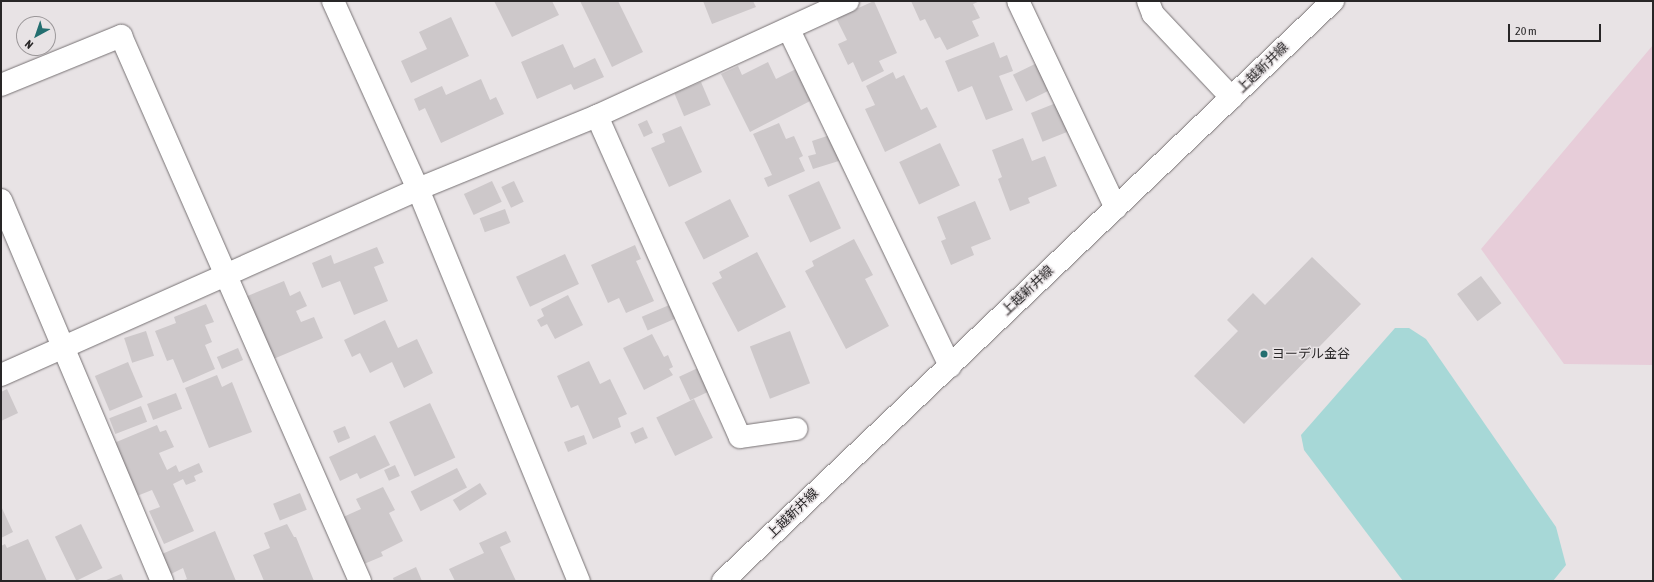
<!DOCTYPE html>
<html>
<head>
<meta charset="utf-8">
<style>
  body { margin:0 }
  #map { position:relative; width:1654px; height:582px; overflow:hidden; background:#e8e3e5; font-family:"Asap Condensed","Noto Sans JP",sans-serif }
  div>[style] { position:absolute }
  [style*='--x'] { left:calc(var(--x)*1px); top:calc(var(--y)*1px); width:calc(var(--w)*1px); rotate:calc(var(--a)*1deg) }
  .green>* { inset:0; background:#e7cdd9 }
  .water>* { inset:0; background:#a7d8d7 }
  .building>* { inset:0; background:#cdc8ca; transform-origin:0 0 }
  .roads { filter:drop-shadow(0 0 1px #777274) drop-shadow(0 0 1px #777274) }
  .street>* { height:22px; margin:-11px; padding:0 11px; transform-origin:11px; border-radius:11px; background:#fff }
  .secondary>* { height:22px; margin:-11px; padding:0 11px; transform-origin:11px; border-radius:11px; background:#fff }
  .primary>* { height:22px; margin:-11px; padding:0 11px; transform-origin:11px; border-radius:11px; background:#fff }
  .dots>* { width:11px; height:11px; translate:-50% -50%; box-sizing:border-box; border:2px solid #e8e3e5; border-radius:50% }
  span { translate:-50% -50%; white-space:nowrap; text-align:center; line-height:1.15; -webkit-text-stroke:3px #e8e3e5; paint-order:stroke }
  .street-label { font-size:13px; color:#282627 }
  .poi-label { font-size:13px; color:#282627 }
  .left { translate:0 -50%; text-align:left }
  .frame { position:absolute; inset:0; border:2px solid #282627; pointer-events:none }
  .north { position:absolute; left:16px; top:16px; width:40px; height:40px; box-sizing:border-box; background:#e8e3e5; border:1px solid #9b9799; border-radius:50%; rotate:220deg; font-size:11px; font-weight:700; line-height:16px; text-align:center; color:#282627 }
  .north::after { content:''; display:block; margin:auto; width:14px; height:18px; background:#246f70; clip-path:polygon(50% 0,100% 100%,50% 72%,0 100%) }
  .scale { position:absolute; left:1508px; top:24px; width:93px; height:18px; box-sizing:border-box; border:2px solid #282627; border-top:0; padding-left:5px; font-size:12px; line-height:14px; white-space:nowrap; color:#282627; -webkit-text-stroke:3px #e8e3e5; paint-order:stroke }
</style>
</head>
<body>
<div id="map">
  <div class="green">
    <i style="clip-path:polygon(1653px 45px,1653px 365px,1564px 364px,1481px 249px)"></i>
  </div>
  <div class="water">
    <i style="clip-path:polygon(1395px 328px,1409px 328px,1426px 339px,1556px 527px,1566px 565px,1553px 581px,1403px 581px,1304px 450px,1301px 435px)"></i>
  </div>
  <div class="building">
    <i style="clip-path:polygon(494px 1px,552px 1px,559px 15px,512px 37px)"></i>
    <i style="clip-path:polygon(580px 1px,618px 1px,643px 52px,612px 67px)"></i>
    <i style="clip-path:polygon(703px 1px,753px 1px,756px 7px,712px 24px)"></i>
    <i style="clip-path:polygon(874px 1px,897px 53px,879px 61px,884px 71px,862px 82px,853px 62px,848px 65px,838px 44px,847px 40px,836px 18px)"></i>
    <i style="clip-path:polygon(911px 1px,980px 1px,973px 4px,980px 18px,972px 21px,979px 36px,947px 50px,940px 37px,935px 39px,925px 19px,920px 21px)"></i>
    <i style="clip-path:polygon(451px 17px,469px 56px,411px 83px,401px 61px,427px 49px,419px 32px)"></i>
    <i style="clip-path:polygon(994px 42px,1000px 58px,1007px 55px,1013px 71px,999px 76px,1013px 110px,986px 120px,972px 86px,958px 92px,945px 61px)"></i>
    <i style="clip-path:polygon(563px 44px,574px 68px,595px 58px,604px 77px,574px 90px,571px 84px,537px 99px,521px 62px)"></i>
    <i style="clip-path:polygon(768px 62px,776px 79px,800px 67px,816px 98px,750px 132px,721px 74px,738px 66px,742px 75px)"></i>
    <i style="left:1039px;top:62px;width:30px;height:29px;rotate:64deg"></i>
    <i style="clip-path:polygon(893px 72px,896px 79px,904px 75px,921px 110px,927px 107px,937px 127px,885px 152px,865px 109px,875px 105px,866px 86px)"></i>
    <i style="clip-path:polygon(481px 79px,490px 100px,496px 97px,504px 114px,441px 143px,425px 108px,419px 111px,414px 99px,442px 86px,446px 95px)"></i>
    <i style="left:701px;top:82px;width:25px;height:29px;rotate:67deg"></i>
    <i style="left:1056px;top:103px;width:31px;height:27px;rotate:68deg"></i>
    <i style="left:647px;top:120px;width:14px;height:10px;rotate:65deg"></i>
    <i style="clip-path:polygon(779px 123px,786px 139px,794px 136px,803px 156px,799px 158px,805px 171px,768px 187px,764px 178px,772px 175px,753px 134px)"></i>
    <i style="clip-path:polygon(681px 126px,702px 172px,669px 187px,651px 148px,665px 142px,662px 134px)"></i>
    <i style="clip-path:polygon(833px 134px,842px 160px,813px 169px,808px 156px,816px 154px,812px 141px)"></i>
    <i style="clip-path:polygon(1023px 138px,1032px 161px,1045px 156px,1057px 186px,1028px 198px,1030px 203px,1010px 211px,998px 179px,1002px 177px,992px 150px)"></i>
    <i style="left:940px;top:143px;width:47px;height:45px;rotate:65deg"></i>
    <i style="left:492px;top:181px;width:23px;height:31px;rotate:65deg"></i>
    <i style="left:514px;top:181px;width:23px;height:14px;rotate:65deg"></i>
    <i style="left:819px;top:181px;width:52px;height:34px;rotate:65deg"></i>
    <i style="left:730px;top:199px;width:42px;height:51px;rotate:63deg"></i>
    <i style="clip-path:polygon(975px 201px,991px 239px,971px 247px,974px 255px,951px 265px,941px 241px,946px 239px,937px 217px)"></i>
    <i style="left:505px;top:209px;width:15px;height:27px;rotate:70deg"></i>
    <i style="clip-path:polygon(854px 239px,873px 275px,865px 279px,889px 326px,846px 349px,805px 271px,814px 266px,812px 261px)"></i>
    <i style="clip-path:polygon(635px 245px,641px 259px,636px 261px,654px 301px,626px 313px,619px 298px,608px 303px,591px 265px)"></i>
    <i style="clip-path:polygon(377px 247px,384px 263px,374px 267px,388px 301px,354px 315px,340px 281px,322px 288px,312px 263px,331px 255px,334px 264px)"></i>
    <i style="clip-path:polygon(757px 252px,786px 307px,738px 332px,712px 283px,722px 278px,719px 272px)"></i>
    <i style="left:565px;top:254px;width:33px;height:54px;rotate:65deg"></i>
    <i style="clip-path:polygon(1312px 257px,1361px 304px,1244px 424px,1194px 376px,1238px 331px,1227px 320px,1253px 293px,1265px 305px)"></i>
    <i style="left:1481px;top:276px;width:34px;height:30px;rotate:53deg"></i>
    <i style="clip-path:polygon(284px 281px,290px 296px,300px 291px,307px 306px,296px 311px,301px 322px,314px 317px,323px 338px,271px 360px,245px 297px)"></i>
    <i style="clip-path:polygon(568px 295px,583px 325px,555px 339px,547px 324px,541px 327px,537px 320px,544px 316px,541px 309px)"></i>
    <i style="left:674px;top:303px;width:15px;height:35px;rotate:67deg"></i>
    <i style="clip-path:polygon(206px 304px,214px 322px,205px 325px,212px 342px,205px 345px,215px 369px,183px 383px,173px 359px,167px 361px,155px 331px,176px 323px,174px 317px)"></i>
    <i style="clip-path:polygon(385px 320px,398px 348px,417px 339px,433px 373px,404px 388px,392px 362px,370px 373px,360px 353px,352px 357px,344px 340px)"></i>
    <i style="left:146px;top:331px;width:26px;height:23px;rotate:72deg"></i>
    <i style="left:790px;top:331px;width:56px;height:43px;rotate:69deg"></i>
    <i style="clip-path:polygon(652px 334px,664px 357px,668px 355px,673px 367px,669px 369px,673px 375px,644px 390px,623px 348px)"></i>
    <i style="left:238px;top:348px;width:13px;height:23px;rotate:67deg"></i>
    <i style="clip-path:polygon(589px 361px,600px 384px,610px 379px,627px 414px,618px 418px,621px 427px,593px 439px,578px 405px,571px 408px,557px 376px)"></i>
    <i style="left:128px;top:362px;width:38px;height:36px;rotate:67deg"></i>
    <i style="left:700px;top:367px;width:26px;height:23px;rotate:65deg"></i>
    <i style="clip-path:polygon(217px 375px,222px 387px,232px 382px,252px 432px,209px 448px,185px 388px)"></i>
    <i style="clip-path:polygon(7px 389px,18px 413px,1px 421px,1px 392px)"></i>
    <i style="left:176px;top:393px;width:17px;height:31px;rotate:69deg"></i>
    <i style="left:694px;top:399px;width:43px;height:42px;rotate:64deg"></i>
    <i style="left:430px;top:403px;width:60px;height:45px;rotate:65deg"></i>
    <i style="left:141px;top:406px;width:17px;height:34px;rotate:69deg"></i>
    <i style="clip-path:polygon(157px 425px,160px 432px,166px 430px,174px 447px,159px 453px,167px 470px,176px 465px,179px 472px,199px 463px,203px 472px,194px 476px,196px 481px,186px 485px,183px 479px,173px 484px,194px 531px,164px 544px,149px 511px,160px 507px,152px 490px,137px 496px,114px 443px)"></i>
    <i style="left:345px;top:426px;width:13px;height:13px;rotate:67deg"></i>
    <i style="left:643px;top:427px;width:12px;height:14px;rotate:66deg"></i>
    <i style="clip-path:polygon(375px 435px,390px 465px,360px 479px,357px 473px,340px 481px,329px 457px)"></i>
    <i style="clip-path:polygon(584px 435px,587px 444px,568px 452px,564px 442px)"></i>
    <i style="left:395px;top:465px;width:12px;height:12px;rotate:66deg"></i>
    <i style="left:457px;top:468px;width:22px;height:52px;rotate:63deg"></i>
    <i style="left:480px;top:483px;width:13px;height:32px;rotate:58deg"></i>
    <i style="clip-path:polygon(383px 487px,395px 510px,389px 513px,403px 541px,381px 552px,383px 556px,364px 564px,341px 518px,361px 509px,356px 499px)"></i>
    <i style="left:300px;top:493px;width:18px;height:29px;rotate:68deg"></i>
    <i style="clip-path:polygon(1px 506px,13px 532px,1px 538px)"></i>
    <i style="left:81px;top:524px;width:49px;height:29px;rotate:64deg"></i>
    <i style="clip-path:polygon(287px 524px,294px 537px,296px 537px,314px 581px,264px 581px,253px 555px,270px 548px,264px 533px)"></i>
    <i style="clip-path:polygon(215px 531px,236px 581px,182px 581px,187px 579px,183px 568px,171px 574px,162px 554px)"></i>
    <i style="clip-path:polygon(506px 531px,511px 542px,500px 547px,516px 581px,455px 581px,449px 569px,484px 553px,479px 543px)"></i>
    <i style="clip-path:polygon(28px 539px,47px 581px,1px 581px,1px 546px,5px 544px,7px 548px)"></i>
    <i style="clip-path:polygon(416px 567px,422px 581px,394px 581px,393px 578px)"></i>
    <i style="clip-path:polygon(121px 574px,124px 581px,104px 581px)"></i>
  </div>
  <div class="roads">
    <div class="street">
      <i style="--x:1018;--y:1;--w:229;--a:64.7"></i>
      <i style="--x:1148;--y:1;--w:14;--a:69"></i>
      <i style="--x:1153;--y:14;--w:115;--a:46.8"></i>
      <i style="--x:789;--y:30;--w:373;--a:64.4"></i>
      <i style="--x:1;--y:85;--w:130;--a:-22.2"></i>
      <i style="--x:121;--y:36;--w:595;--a:66.32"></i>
      <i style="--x:597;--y:116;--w:351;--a:66"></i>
      <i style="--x:740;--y:437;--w:57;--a:-8.1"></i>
      <i style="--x:1;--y:200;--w:414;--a:67.1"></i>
      <i style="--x:1;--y:375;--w:457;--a:-24"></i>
      <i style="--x:418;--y:189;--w:193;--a:-22.2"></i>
      <i style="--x:597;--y:116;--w:276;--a:-24.6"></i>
    </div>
    <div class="secondary">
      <i style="--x:333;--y:1;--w:206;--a:65.7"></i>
      <i style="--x:418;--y:189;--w:424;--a:67.7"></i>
    </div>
    <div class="primary">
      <i style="--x:723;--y:581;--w:842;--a:-43.56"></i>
    </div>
  </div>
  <div class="dots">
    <i style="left:1264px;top:354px;background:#246f70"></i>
  </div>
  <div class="street-label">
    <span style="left:1263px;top:68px;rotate:-44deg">上越新井線</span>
    <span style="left:1028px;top:291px;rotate:-43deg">上越新井線</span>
    <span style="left:793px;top:514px;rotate:-44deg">上越新井線</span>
  </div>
  <div class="poi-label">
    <span class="left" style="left:1272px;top:354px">ヨーデル金谷</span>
  </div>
  <div class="frame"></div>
  <div class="north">N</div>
  <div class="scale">20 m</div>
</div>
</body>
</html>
